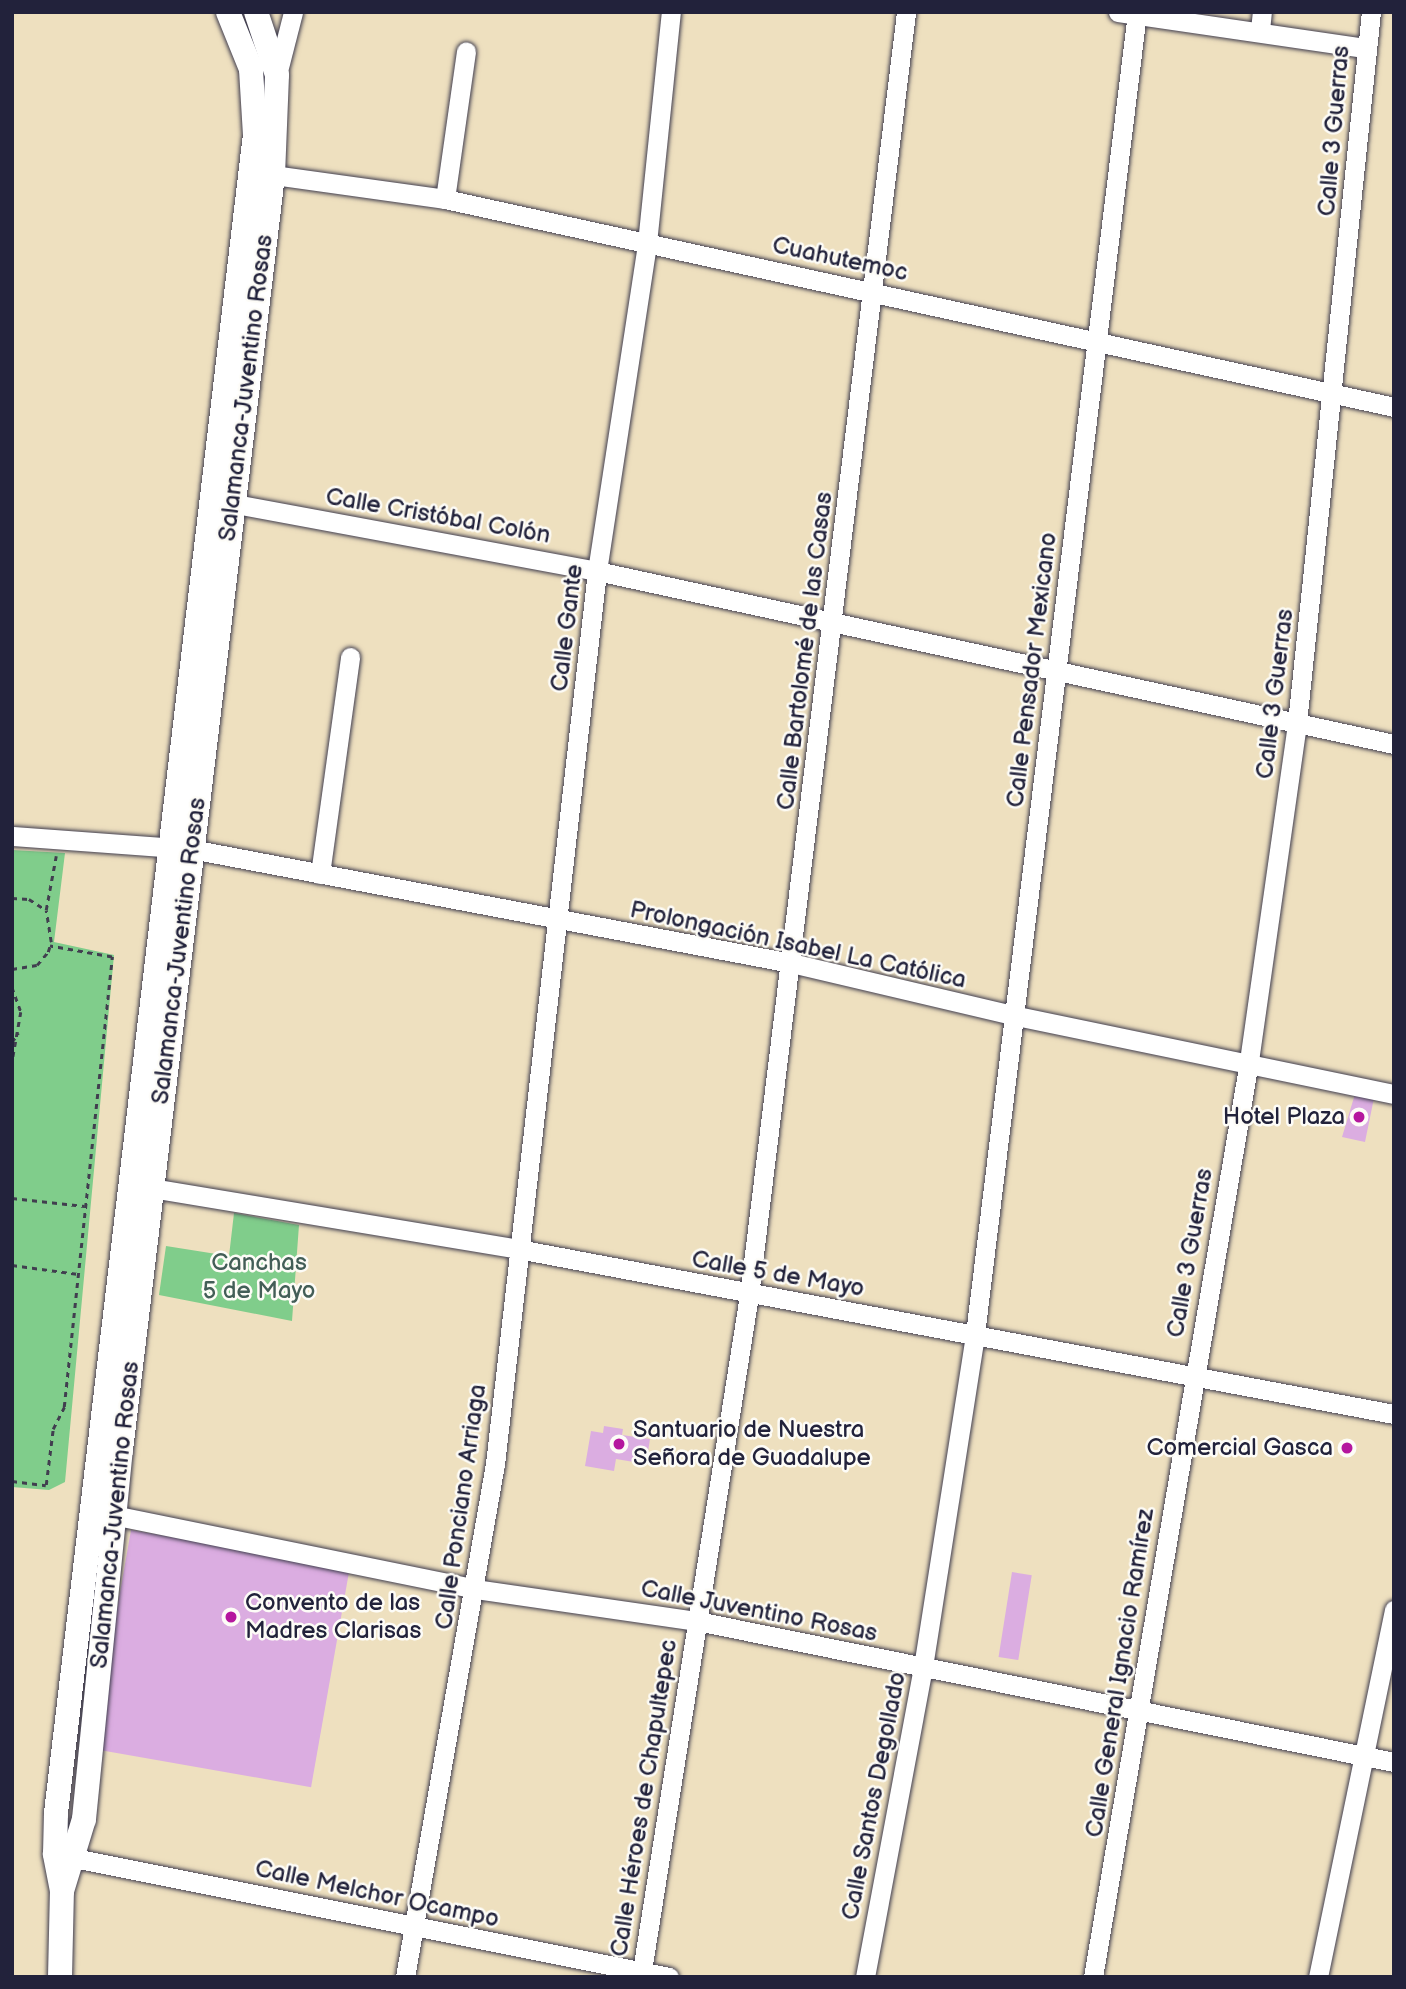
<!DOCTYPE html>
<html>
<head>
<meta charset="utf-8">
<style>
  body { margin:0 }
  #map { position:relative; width:1406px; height:1989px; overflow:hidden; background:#eee0bf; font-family:"Balsamiq Sans",sans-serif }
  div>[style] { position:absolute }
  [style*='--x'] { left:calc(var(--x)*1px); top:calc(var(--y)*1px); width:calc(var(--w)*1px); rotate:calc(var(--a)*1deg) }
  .green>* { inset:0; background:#80cd8b }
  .building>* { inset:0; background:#dbade1; transform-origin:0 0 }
  .path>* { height:2.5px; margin-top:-1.25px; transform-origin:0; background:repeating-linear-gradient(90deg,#413e4f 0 5px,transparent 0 10px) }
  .roads { filter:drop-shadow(0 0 2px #413e4f) drop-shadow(0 0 2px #413e4f) }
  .minor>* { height:19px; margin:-9.5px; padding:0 9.5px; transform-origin:9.5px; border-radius:9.5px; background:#fff }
  .tertiary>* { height:24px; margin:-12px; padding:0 12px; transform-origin:12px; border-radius:12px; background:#fff }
  .dots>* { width:19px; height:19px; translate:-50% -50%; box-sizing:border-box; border:4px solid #fdfcf7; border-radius:50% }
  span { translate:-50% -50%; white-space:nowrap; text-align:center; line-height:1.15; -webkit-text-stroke:5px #fdfcf7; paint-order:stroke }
  .street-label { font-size:24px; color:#22223b }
  .poi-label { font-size:24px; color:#22223b }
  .right { translate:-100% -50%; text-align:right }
  .left { translate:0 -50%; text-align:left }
  .park-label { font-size:24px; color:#435e57 }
  .frame { position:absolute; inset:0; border:14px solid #22223b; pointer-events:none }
</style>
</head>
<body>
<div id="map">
  <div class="green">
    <i style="clip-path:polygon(12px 850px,65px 853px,54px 942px,114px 955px,65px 1482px,49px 1490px,12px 1487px)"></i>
    <i style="clip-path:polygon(234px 1213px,299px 1225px,292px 1321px,159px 1295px,166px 1246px,229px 1256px)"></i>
  </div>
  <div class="building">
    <i style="clip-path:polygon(1355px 1094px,1374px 1098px,1365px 1142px,1342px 1137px)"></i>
    <i style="clip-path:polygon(604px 1426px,623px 1429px,622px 1435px,650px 1439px,646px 1464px,616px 1459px,614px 1471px,585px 1466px,591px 1431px,603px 1433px)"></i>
    <i style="left:131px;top:1530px;width:222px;height:222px;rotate:10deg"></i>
    <i style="left:1012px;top:1572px;width:20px;height:86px;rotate:9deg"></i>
  </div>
  <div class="path">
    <i style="--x:12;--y:898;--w:17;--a:3"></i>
    <i style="--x:29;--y:899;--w:20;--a:33"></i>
    <i style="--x:12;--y:969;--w:25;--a:-9"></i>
    <i style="--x:37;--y:965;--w:17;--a:-50"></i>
    <i style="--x:48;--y:952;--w:10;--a:-73"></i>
    <i style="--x:51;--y:942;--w:32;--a:-99"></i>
    <i style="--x:46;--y:910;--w:55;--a:-79.5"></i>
    <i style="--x:12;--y:987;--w:27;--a:70"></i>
    <i style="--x:21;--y:1012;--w:52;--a:100"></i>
    <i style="--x:12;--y:1042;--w:11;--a:-56"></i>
    <i style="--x:12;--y:1198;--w:73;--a:6.3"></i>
    <i style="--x:12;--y:1265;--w:67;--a:7.8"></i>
    <i style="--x:12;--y:1481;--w:34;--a:7"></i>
    <i style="--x:46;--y:1485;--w:56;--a:-82.9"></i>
    <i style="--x:53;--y:1429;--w:25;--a:-63"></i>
    <i style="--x:64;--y:1407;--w:453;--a:-83.9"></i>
    <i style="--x:112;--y:957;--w:63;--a:-169.9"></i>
  </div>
  <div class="roads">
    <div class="minor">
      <i style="--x:1118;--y:12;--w:251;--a:8.3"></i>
      <i style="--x:1260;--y:30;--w:18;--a:-84"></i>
      <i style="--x:277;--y:75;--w:65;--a:-75.7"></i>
      <i style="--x:273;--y:175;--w:174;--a:7.9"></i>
      <i style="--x:445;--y:199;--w:972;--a:12.36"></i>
      <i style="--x:445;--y:199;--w:149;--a:-81.9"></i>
      <i style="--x:219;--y:501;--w:384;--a:10.5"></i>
      <i style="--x:597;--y:571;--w:816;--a:12.25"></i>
      <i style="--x:12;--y:836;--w:179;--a:4.2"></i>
      <i style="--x:191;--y:849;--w:611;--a:10.76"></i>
      <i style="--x:791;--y:963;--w:232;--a:13.2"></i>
      <i style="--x:1017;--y:1016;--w:385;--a:11.7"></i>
      <i style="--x:320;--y:874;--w:219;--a:-82.1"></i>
      <i style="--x:151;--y:1188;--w:372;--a:9.4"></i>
      <i style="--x:518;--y:1249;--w:891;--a:10.67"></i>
      <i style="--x:103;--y:1513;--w:380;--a:11.5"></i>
      <i style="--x:475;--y:1589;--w:224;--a:8.2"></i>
      <i style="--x:697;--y:1621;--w:711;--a:11.44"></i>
      <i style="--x:59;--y:1855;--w:622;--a:11.31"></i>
      <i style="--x:405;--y:1977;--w:521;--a:-80.05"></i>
      <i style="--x:495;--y:1464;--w:899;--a:-83.48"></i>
      <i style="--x:597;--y:571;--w:332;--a:-81.3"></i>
      <i style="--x:647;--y:243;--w:232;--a:-84.1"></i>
      <i style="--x:641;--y:1977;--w:690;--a:-81"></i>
      <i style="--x:749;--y:1295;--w:1293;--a:-83.02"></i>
      <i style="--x:865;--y:1977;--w:315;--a:-79.4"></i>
      <i style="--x:923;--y:1667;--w:337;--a:-81.1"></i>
      <i style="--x:975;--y:1334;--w:1332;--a:-83.01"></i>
      <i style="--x:1093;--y:1977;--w:929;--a:-80.33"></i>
      <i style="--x:1249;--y:1061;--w:341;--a:-81.9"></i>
      <i style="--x:1297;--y:723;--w:715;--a:-84.06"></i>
      <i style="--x:1318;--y:1977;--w:375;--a:-78.3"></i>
    </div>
    <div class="tertiary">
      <i style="--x:62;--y:1891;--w:75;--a:-73"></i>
      <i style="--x:84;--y:1819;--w:371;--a:-84.3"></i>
      <i style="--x:121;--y:1450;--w:1284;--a:-83.2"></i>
      <i style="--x:273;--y:175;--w:100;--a:-87.7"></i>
      <i style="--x:277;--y:75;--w:66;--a:-108.4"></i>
      <i style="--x:60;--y:1977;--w:86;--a:-88.7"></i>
      <i style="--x:62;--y:1891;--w:38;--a:-101"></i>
      <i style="--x:55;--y:1854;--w:41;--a:-88.6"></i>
      <i style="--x:56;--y:1813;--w:1690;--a:-83.24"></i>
      <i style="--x:255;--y:135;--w:66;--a:-93.5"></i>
      <i style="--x:251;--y:69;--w:61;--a:-112"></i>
    </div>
  </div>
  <div class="dots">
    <i style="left:1359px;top:1117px;background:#b5179e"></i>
    <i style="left:619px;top:1444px;background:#b5179e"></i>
    <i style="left:1347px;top:1448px;background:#b5179e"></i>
    <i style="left:231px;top:1617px;background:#b5179e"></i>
  </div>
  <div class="street-label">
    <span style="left:1334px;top:131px;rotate:-85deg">Calle 3 Guerras</span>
    <span style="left:840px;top:259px;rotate:12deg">Cuahutemoc</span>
    <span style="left:246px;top:388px;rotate:-83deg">Salamanca-Juventino Rosas</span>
    <span style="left:438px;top:516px;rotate:10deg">Calle Cristóbal Colón</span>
    <span style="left:567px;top:628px;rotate:-83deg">Calle Gante</span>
    <span style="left:805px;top:651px;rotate:-83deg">Calle Bartolomé de las Casas</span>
    <span style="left:1032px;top:670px;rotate:-83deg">Calle Pensador Mexicano</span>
    <span style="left:1275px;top:694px;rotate:-83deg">Calle 3 Guerras</span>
    <span style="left:798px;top:945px;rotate:12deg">Prolongación Isabel La Católica</span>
    <span style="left:179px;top:951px;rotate:-83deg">Salamanca-Juventino Rosas</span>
    <span style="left:1190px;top:1253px;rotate:-80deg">Calle 3 Guerras</span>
    <span style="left:778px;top:1274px;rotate:10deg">Calle 5 de Mayo</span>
    <span style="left:461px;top:1507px;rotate:-82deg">Calle Ponciano Arriaga</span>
    <span style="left:115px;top:1515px;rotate:-84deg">Salamanca-Juventino Rosas</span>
    <span style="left:759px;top:1611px;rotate:11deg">Calle Juventino Rosas</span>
    <span style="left:1120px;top:1673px;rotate:-81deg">Calle General Ignacio Ramírez</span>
    <span style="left:874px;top:1796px;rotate:-79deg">Calle Santos Degollado</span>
    <span style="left:644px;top:1798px;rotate:-81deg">Calle Héroes de Chapultepec</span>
    <span style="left:377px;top:1894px;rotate:12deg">Calle Melchor Ocampo</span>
  </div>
  <div class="poi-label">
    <span class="right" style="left:1345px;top:1117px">Hotel Plaza</span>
    <span class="left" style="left:633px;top:1444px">Santuario de Nuestra<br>Señora de Guadalupe</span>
    <span class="right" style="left:1333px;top:1448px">Comercial Gasca</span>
    <span class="left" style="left:245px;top:1617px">Convento de las<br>Madres Clarisas</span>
  </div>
  <div class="park-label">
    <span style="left:259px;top:1277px">Canchas<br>5 de Mayo</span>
  </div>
  <div class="frame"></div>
</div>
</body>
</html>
